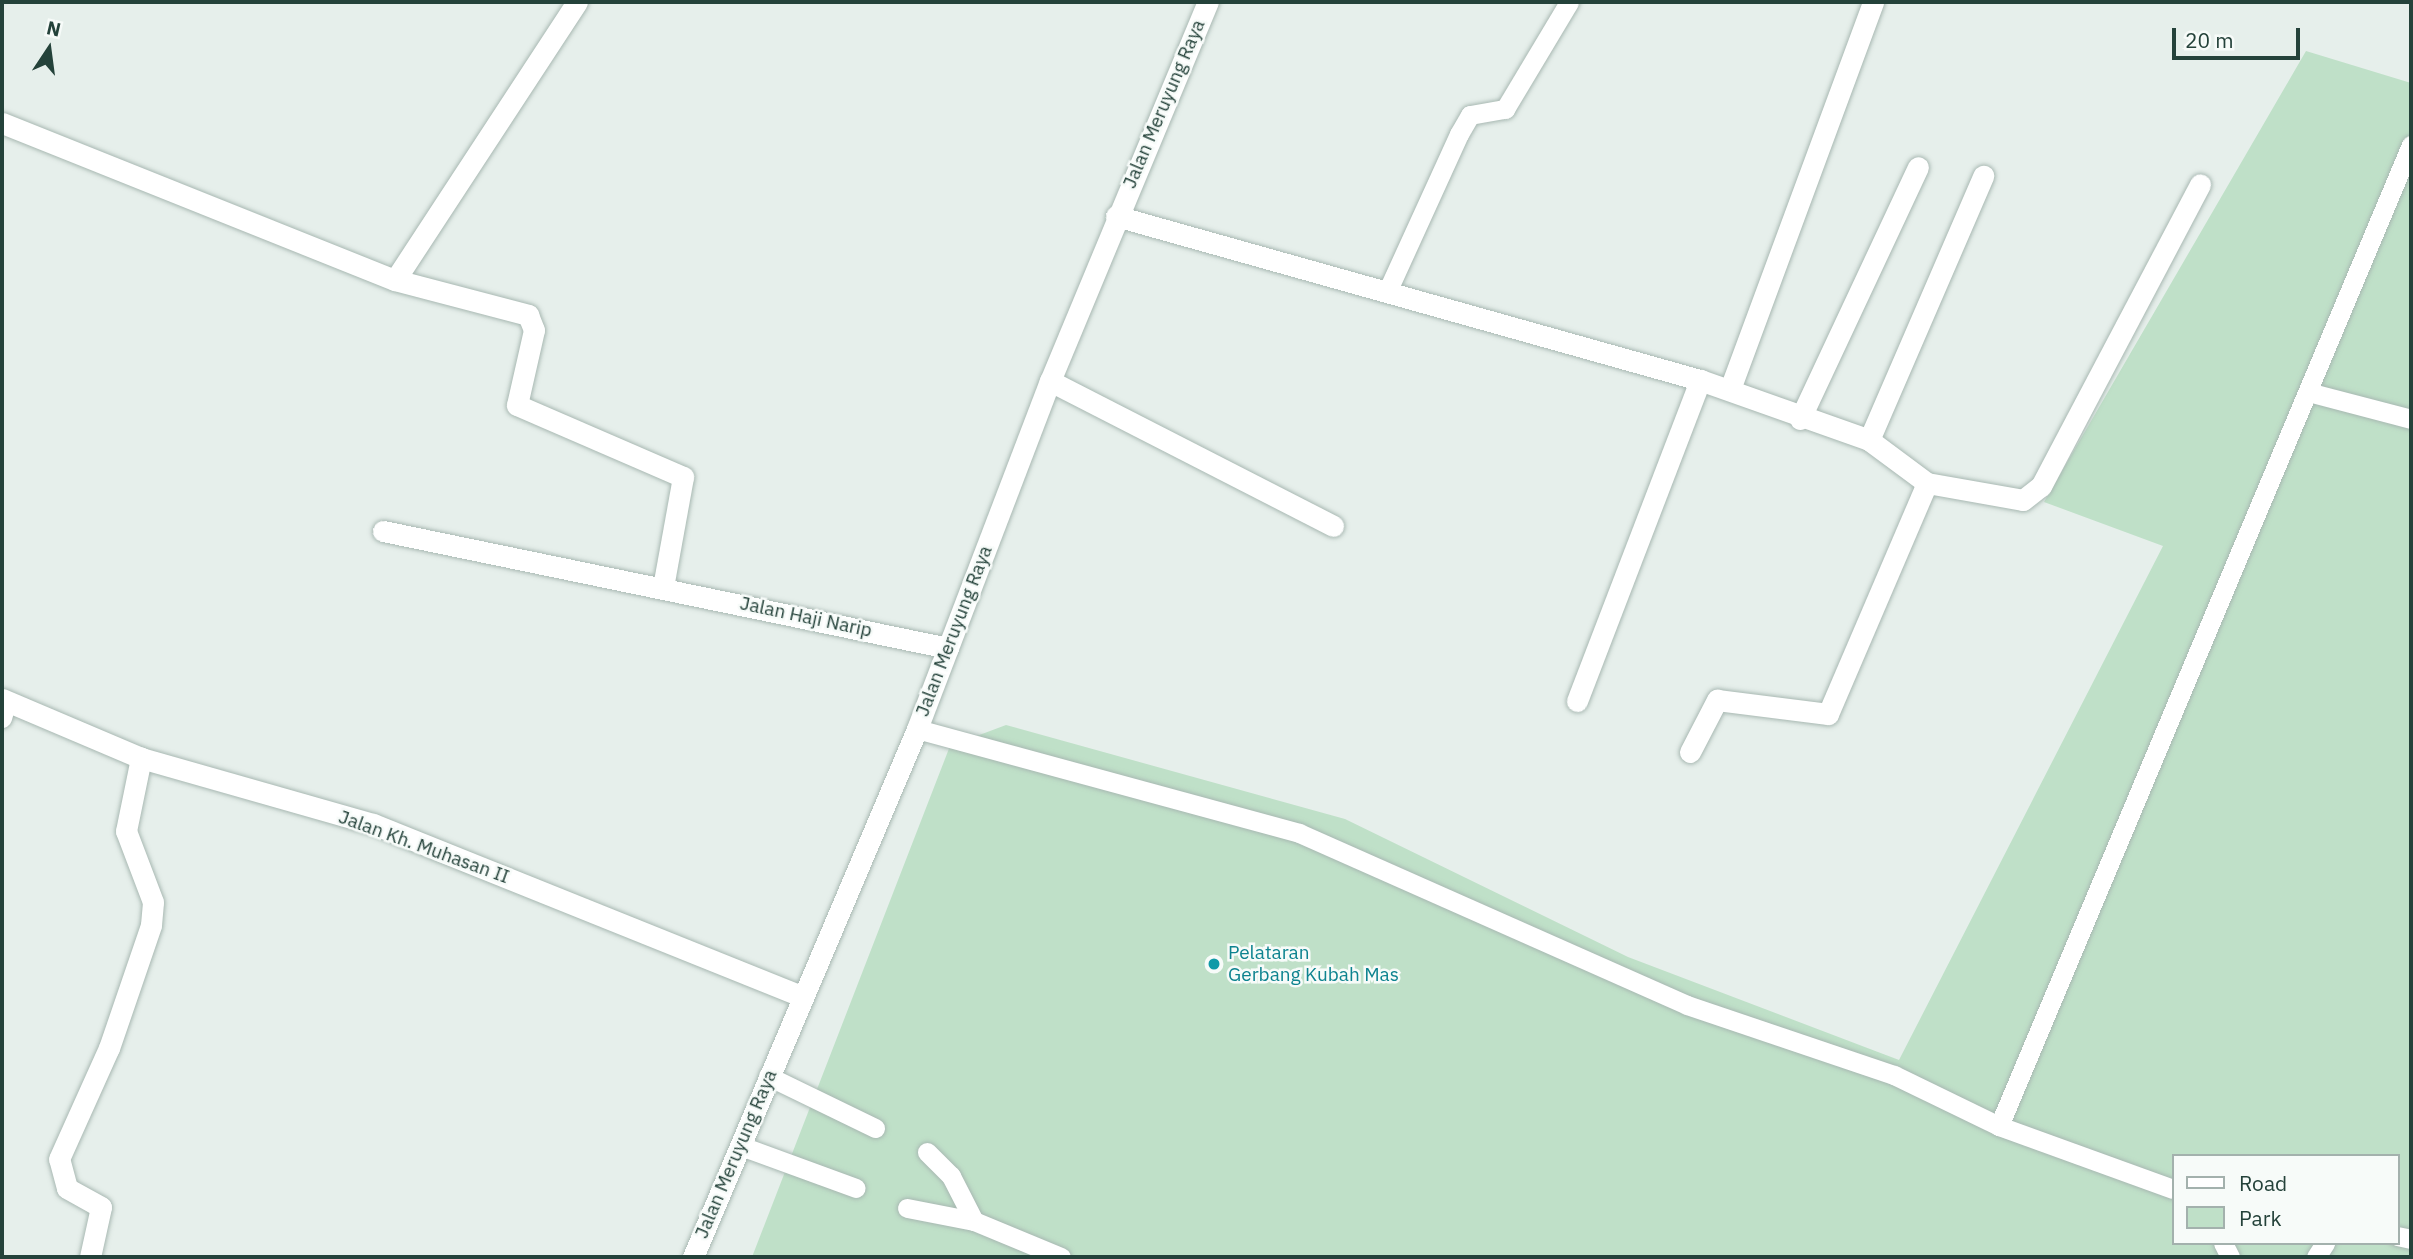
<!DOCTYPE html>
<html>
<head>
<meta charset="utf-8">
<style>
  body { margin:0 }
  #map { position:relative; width:2413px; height:1259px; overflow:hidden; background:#e6efeb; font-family:"IBM Plex Sans",sans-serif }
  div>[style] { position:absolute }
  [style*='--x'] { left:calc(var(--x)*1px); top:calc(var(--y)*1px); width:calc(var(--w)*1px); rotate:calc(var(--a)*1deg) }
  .green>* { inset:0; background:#bfe0c8 }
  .roads { filter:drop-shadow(0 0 2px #a8b8b2) drop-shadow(0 0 2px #a8b8b2) }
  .service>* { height:19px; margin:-9.5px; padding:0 9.5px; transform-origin:9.5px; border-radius:9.5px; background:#fff }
  .minor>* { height:21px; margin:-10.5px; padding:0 10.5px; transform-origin:10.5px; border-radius:10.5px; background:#fff }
  .secondary>* { height:21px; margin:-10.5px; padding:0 10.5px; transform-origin:10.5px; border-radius:10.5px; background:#fff }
  .dots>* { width:19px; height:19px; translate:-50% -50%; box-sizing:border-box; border:4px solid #f7fbf9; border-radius:50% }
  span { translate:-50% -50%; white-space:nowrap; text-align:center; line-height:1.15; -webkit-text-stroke:5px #f7fbf9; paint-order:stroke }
  .street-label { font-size:19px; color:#24423a }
  .culture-label { font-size:19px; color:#0d838f }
  .left { translate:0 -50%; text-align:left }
  .frame { position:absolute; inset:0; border:4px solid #24423a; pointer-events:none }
  .legend { position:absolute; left:2172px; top:1154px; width:228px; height:91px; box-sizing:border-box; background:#f7fbf9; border:2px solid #a3b1ad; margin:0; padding:9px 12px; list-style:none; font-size:21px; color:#24423a }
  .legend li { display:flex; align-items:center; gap:14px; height:35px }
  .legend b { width:35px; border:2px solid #a3b1ad }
  .north { position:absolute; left:14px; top:14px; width:70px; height:70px; -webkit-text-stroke:5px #f7fbf9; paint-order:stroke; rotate:13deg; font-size:19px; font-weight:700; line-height:28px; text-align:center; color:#24423a }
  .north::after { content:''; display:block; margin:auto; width:24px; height:32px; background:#24423a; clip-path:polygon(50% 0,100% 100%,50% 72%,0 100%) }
  .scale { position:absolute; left:2172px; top:28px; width:128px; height:32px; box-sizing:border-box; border:4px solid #24423a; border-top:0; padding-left:9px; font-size:21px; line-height:24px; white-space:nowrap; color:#24423a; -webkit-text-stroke:5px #f7fbf9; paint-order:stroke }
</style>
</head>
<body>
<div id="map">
  <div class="green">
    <i style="clip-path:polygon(evenodd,2306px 51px,2411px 83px,2411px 1257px,752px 1257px,950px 746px,1006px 725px,1345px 819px,1628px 957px,1899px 1060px,2163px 546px,2044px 502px,2306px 51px,2173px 1156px,2397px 1156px,2397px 1243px,2173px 1243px,2173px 1156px)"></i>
  </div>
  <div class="roads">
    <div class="service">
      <i style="--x:1387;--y:292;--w:174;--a:-65.5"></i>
      <i style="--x:1459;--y:134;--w:22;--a:-60"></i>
      <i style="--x:1470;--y:115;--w:36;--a:-10"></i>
      <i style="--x:1505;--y:109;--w:125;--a:-59.1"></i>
      <i style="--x:2312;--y:393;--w:102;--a:14.7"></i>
      <i style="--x:2;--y:718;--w:18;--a:-74"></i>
      <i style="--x:917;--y:729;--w:396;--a:15.2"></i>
      <i style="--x:1299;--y:833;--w:424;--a:23.9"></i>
      <i style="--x:1687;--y:1005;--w:219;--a:18.7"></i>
      <i style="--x:1894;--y:1075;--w:117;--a:25.9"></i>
      <i style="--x:1999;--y:1126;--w:185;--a:19.9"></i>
      <i style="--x:768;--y:1076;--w:119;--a:25.9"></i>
      <i style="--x:1999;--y:1126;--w:1064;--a:-67.22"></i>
      <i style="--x:741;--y:1146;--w:122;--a:20.1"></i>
      <i style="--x:907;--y:1208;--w:68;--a:11"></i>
      <i style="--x:974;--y:1221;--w:51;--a:-117.1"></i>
      <i style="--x:951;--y:1176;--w:34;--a:-135"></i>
      <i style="--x:974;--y:1221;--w:94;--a:22.5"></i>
      <i style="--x:2397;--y:1236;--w:14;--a:12"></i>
      <i style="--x:2223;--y:1243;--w:16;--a:63"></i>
      <i style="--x:2316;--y:1257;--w:17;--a:-57"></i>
    </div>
    <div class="minor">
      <i style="--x:2;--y:123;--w:423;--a:21.8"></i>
      <i style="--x:395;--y:280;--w:138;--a:14.7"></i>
      <i style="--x:528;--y:315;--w:16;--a:68"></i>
      <i style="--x:534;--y:330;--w:77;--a:102.8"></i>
      <i style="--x:517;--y:405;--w:181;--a:23.4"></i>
      <i style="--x:683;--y:477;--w:112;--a:100.3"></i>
      <i style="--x:1116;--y:216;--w:607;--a:15.69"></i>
      <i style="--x:1700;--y:380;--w:179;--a:19.5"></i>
      <i style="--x:1869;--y:440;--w:72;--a:36.6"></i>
      <i style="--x:1927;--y:483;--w:97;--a:10"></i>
      <i style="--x:2023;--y:500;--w:23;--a:-38"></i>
      <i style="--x:2041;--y:486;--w:341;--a:-62.2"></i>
      <i style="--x:395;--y:280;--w:332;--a:-56.8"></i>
      <i style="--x:1050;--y:381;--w:318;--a:27.1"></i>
      <i style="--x:1730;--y:389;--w:413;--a:-69.7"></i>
      <i style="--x:1800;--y:419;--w:278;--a:-64.9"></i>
      <i style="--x:1869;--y:440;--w:288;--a:-66.6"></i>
      <i style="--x:383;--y:531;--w:577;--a:11.7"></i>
      <i style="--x:2;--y:699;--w:151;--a:23"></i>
      <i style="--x:141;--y:758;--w:241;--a:15.9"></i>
      <i style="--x:373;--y:824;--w:463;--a:21.9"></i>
      <i style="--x:1577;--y:701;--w:344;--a:-69"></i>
      <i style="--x:1690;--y:752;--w:59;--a:-62.6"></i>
      <i style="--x:1717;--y:700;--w:112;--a:7.2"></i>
      <i style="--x:1828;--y:714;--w:251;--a:-66.8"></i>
      <i style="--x:90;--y:1257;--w:51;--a:-77.6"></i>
      <i style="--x:101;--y:1207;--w:39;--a:-151"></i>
      <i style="--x:67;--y:1188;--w:30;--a:-105"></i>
      <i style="--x:59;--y:1159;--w:122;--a:-65.8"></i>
      <i style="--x:109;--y:1048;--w:130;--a:-71.1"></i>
      <i style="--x:151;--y:925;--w:23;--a:-85"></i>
      <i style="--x:153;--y:902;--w:76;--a:-110.8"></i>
      <i style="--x:126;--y:831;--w:75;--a:-78.4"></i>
    </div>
    <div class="secondary">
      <i style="--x:693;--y:1257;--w:574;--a:-67.01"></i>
      <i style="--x:917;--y:729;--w:373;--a:-69.1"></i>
      <i style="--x:1050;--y:381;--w:411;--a:-67.4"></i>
    </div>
  </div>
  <div class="dots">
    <i style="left:1214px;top:964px;background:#0f9aa8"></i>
  </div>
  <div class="street-label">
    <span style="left:1164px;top:104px;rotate:-67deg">Jalan Meruyung Raya</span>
    <span style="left:806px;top:617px;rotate:12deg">Jalan Haji Narip</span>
    <span style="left:954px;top:631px;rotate:-69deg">Jalan Meruyung Raya</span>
    <span style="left:424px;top:847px;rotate:20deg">Jalan Kh. Muhasan II</span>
    <span style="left:736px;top:1154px;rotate:-67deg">Jalan Meruyung Raya</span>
  </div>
  <div class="culture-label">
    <span class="left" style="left:1228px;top:964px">Pelataran<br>Gerbang Kubah Mas</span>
  </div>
  <div class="frame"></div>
  <ul class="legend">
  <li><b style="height:9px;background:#fff"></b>Road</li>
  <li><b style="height:19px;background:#bfe0c8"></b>Park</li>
  </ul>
  <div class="north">N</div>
  <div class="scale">20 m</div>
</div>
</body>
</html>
